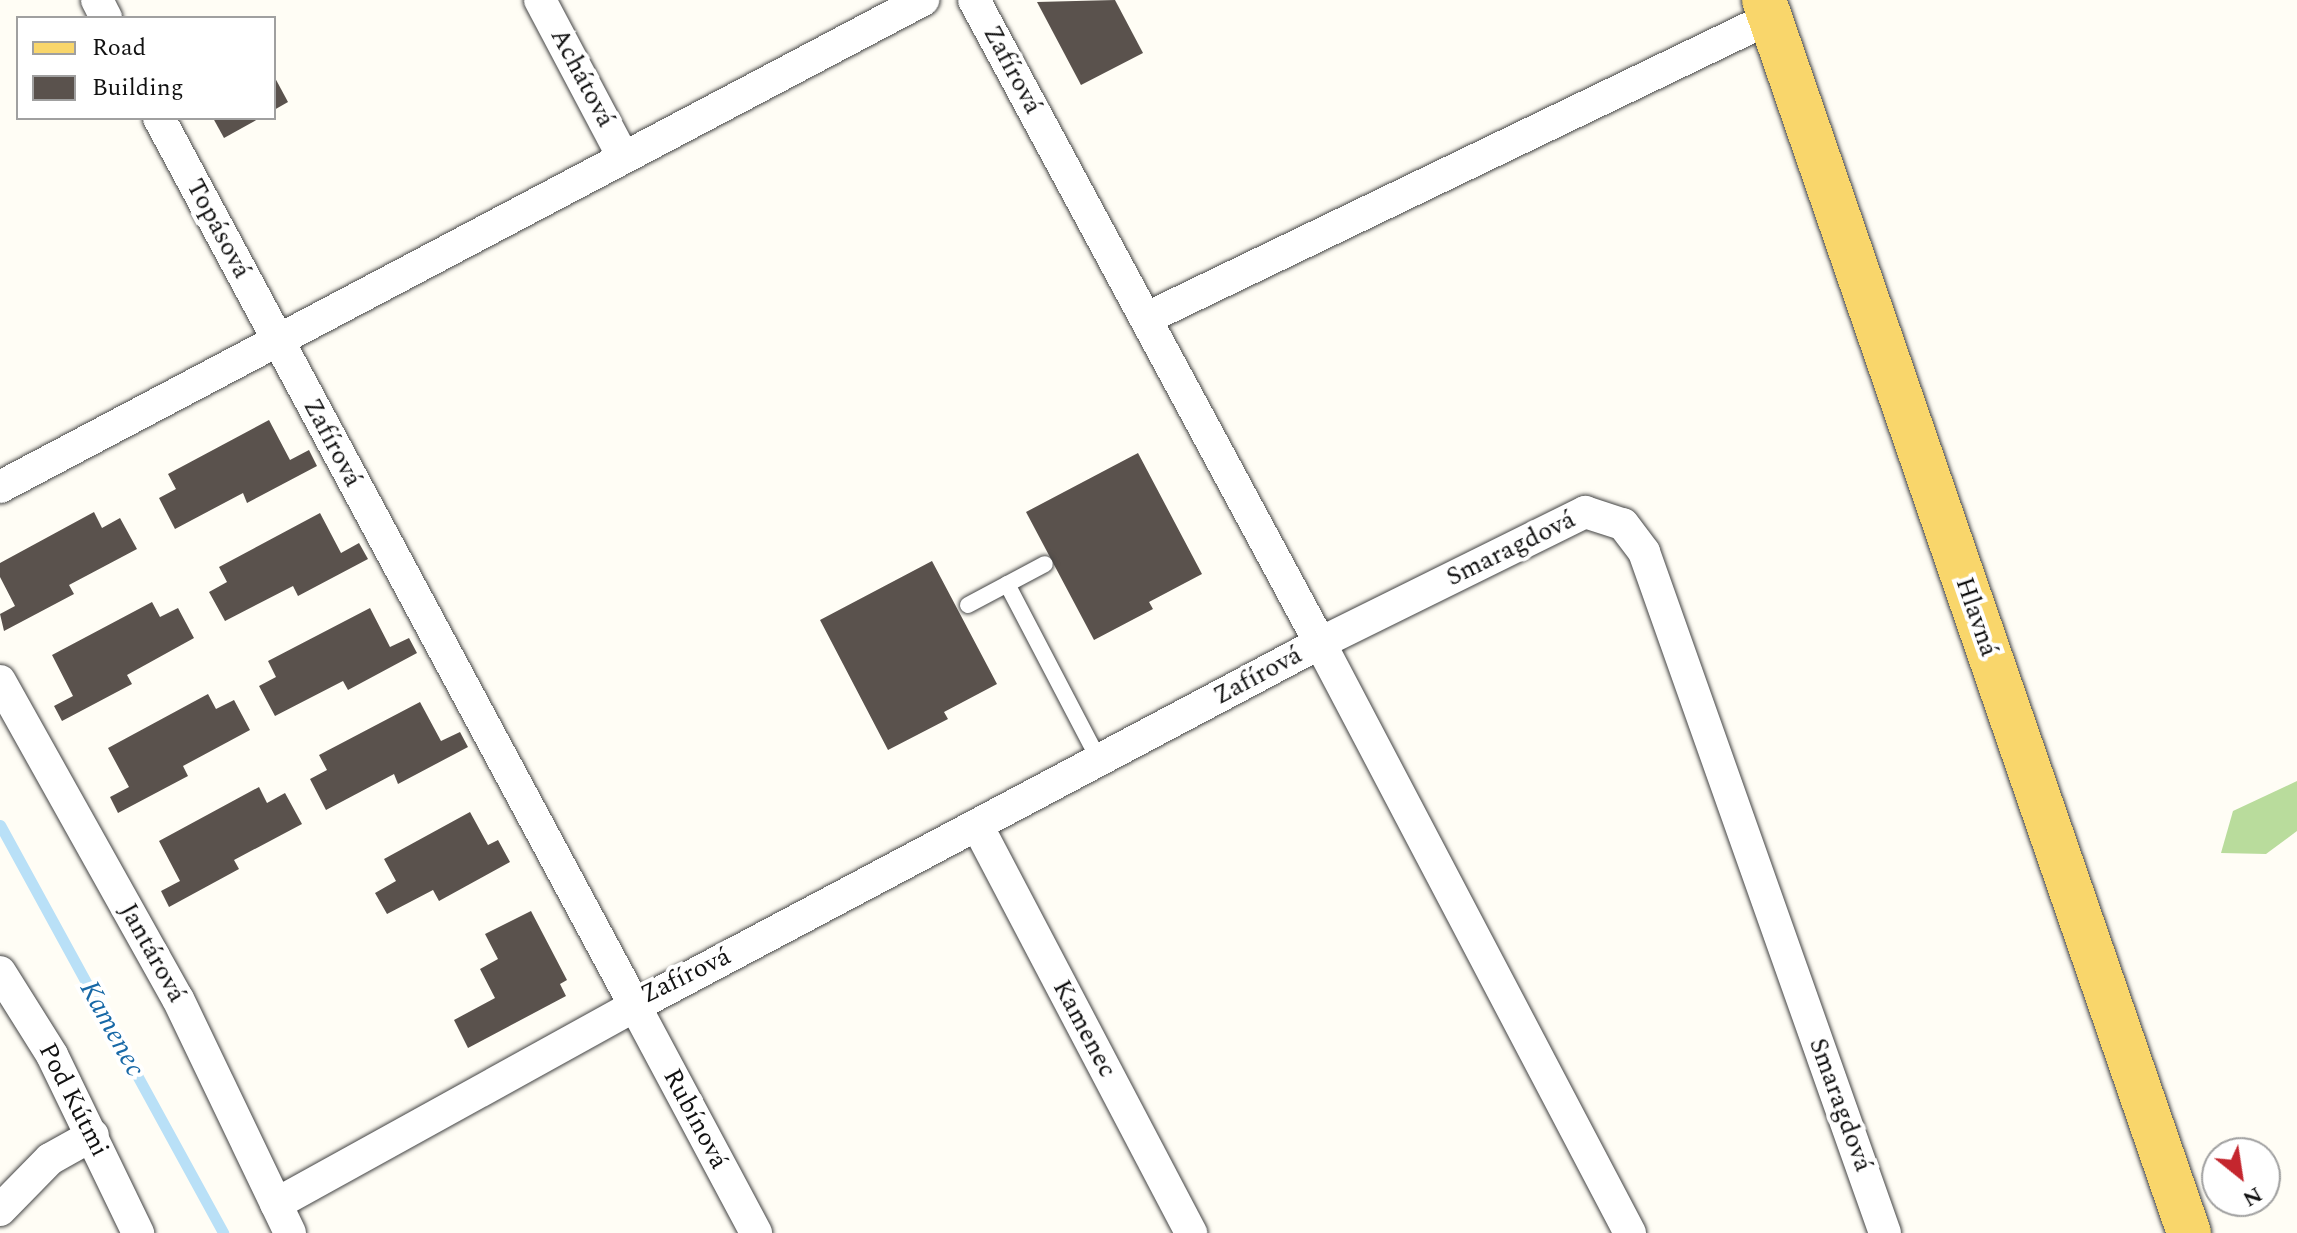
<!DOCTYPE html>
<html>
<head>
<meta charset="utf-8">
<style>
  body { margin:0 }
  #map { position:relative; width:2297px; height:1233px; overflow:hidden; background:#fffdf5; font-family:Spectral,serif }
  div>[style] { position:absolute }
  [style*='--x'] { left:calc(var(--x)*1px); top:calc(var(--y)*1px); width:calc(var(--w)*1px); rotate:calc(var(--a)*1deg) }
  .forest>* { inset:0; background:#b9dc9c }
  .stream>* { height:11px; margin:-5.5px; padding:0 5.5px; transform-origin:5.5px; border-radius:5.5px; background:#b9e0f7 }
  .building>* { inset:0; background:#5a524d }
  .roads { filter:drop-shadow(0 0 2px #444) drop-shadow(0 0 2px #444) }
  .service>* { height:16px; margin:-8px; padding:0 8px; transform-origin:8px; border-radius:8px; background:#fff }
  .minor>* { height:32px; margin:-16px; padding:0 16px; transform-origin:16px; border-radius:16px; background:#fff }
  .primary>* { height:44px; margin:-22px; padding:0 22px; transform-origin:22px; border-radius:22px; background:#f9d66b }
  span { translate:-50% -50%; white-space:nowrap; text-align:center; line-height:1.15; -webkit-text-stroke:8px #fff; paint-order:stroke }
  .street-label { font-size:26px; color:#111 }
  .water-label { font-size:28px; color:#1768a6; font-style:italic }
  .legend { position:absolute; left:16px; top:16px; width:260px; height:104px; box-sizing:border-box; background:#fff; border:2px solid #a0a0a0; margin:0; padding:10px 14px; list-style:none; font-size:24px; color:#111 }
  .legend li { display:flex; align-items:center; gap:16px; height:40px }
  .legend b { width:40px; border:2px solid #a0a0a0 }
  .north { position:absolute; left:2201px; top:1137px; width:80px; height:80px; box-sizing:border-box; background:#fff; border:2px solid #a0a0a0; border-radius:50%; rotate:150deg; font-size:22px; font-weight:700; line-height:32px; text-align:center; color:#111 }
  .north::after { content:''; display:block; margin:auto; width:28px; height:36px; background:#c4262e; clip-path:polygon(50% 0,100% 100%,50% 72%,0 100%) }
</style>
</head>
<body>
<div id="map">
  <div class="forest">
    <i style="clip-path:polygon(2297px 781px,2297px 831px,2266px 854px,2221px 853px,2233px 811px)"></i>
  </div>
  <div class="stream">
    <i style="--x:0;--y:825;--w:465;--a:61.3"></i>
  </div>
  <div class="building">
    <i style="clip-path:polygon(1115px 0,1143px 53px,1081px 85px,1037px 2px)"></i>
    <i style="clip-path:polygon(274px 76px,288px 102px,274px 110px)"></i>
    <i style="clip-path:polygon(213px 118px,260px 118px,224px 138px)"></i>
    <i style="clip-path:polygon(269px 420px,290px 460px,309px 450px,317px 466px,247px 503px,243px 493px,175px 529px,159px 498px,176px 489px,168px 474px)"></i>
    <i style="clip-path:polygon(1138px 453px,1202px 574px,1149px 602px,1153px 609px,1094px 640px,1026px 512px)"></i>
    <i style="clip-path:polygon(94px 512px,102px 528px,120px 518px,137px 549px,69px 585px,74px 594px,4px 631px,0 614px,15px 606px,0 577px,0 563px)"></i>
    <i style="clip-path:polygon(320px 513px,341px 553px,359px 543px,368px 559px,298px 596px,293px 586px,225px 621px,209px 592px,227px 582px,219px 567px)"></i>
    <i style="clip-path:polygon(932px 561px,997px 684px,944px 712px,948px 719px,888px 750px,820px 620px)"></i>
    <i style="clip-path:polygon(152px 602px,160px 617px,178px 608px,194px 638px,127px 675px,132px 684px,62px 721px,54px 706px,73px 696px,52px 655px)"></i>
    <i style="clip-path:polygon(370px 608px,390px 647px,409px 638px,417px 653px,348px 690px,343px 681px,275px 716px,259px 686px,276px 677px,268px 661px)"></i>
    <i style="clip-path:polygon(208px 694px,216px 709px,234px 700px,250px 730px,183px 766px,188px 776px,118px 813px,110px 797px,129px 787px,108px 748px)"></i>
    <i style="clip-path:polygon(420px 702px,441px 741px,460px 732px,468px 747px,398px 784px,394px 774px,326px 810px,310px 779px,327px 770px,319px 755px)"></i>
    <i style="clip-path:polygon(259px 787px,267px 803px,285px 793px,302px 824px,234px 860px,239px 869px,169px 907px,161px 891px,180px 881px,159px 841px)"></i>
    <i style="clip-path:polygon(470px 812px,488px 845px,498px 840px,510px 862px,439px 901px,433px 890px,387px 914px,375px 893px,396px 881px,384px 859px)"></i>
    <i style="clip-path:polygon(531px 911px,567px 980px,560px 984px,566px 996px,468px 1048px,454px 1020px,495px 998px,480px 969px,498px 959px,485px 934px)"></i>
  </div>
  <div class="roads">
    <div class="service">
      <i style="--x:1007;--y:584;--w:199;--a:62.4"></i>
      <i style="--x:968;--y:605;--w:87;--a:-28"></i>
    </div>
    <div class="minor">
      <i style="--x:97;--y:0;--w:20;--a:63"></i>
      <i style="--x:540;--y:0;--w:178;--a:62.1"></i>
      <i style="--x:159;--y:118;--w:1008;--a:61.81"></i>
      <i style="--x:635;--y:1006;--w:775;--a:-27.92"></i>
      <i style="--x:1320;--y:643;--w:730;--a:-118.28"></i>
      <i style="--x:1147;--y:318;--w:691;--a:-25.71"></i>
      <i style="--x:0;--y:487;--w:1044;--a:-27.82"></i>
      <i style="--x:0;--y:681;--w:364;--a:60.8"></i>
      <i style="--x:178;--y:999;--w:259;--a:64.4"></i>
      <i style="--x:977;--y:825;--w:461;--a:62.3"></i>
      <i style="--x:0;--y:972;--w:98;--a:57.9"></i>
      <i style="--x:52;--y:1055;--w:198;--a:64.2"></i>
      <i style="--x:276;--y:1204;--w:410;--a:-28.9"></i>
      <i style="--x:635;--y:1006;--w:257;--a:61.9"></i>
      <i style="--x:0;--y:1210;--w:71;--a:-45.6"></i>
      <i style="--x:50;--y:1159;--w:49;--a:-29.2"></i>
      <i style="--x:1630;--y:1233;--w:666;--a:-117.72"></i>
      <i style="--x:1320;--y:643;--w:296;--a:-26.3"></i>
      <i style="--x:1585;--y:512;--w:40;--a:18"></i>
      <i style="--x:1623;--y:524;--w:35;--a:53"></i>
      <i style="--x:1644;--y:552;--w:722;--a:70.51"></i>
    </div>
    <div class="primary">
      <i style="--x:1764;--y:0;--w:1304;--a:70.98"></i>
    </div>
  </div>
  <div class="street-label">
    <span style="left:1012px;top:70px;rotate:62deg">Zafírová</span>
    <span style="left:582px;top:78px;rotate:62deg">Achátová</span>
    <span style="left:218px;top:229px;rotate:62deg">Topásová</span>
    <span style="left:332px;top:443px;rotate:62deg">Zafírová</span>
    <span style="left:1511px;top:549px;rotate:-26deg">Smaragdová</span>
    <span style="left:1976px;top:617px;rotate:71deg">Hlavná</span>
    <span style="left:1258px;top:676px;rotate:-28deg">Zafírová</span>
    <span style="left:152px;top:953px;rotate:61deg">Jantárová</span>
    <span style="left:686px;top:976px;rotate:-26deg">Zafírová</span>
    <span style="left:1084px;top:1029px;rotate:62deg">Kamenec</span>
    <span style="left:73px;top:1100px;rotate:63deg">Pod Kútmi</span>
    <span style="left:1840px;top:1105px;rotate:70deg">Smaragdová</span>
    <span style="left:695px;top:1119px;rotate:62deg">Rubínová</span>
  </div>
  <div class="water-label">
    <span style="left:112px;top:1029px;rotate:61deg">Kamenec</span>
  </div>
  <ul class="legend">
  <li><b style="height:10px;background:#f9d66b"></b>Road</li>
  <li><b style="height:22px;background:#5a524d"></b>Building</li>
  </ul>
  <div class="north">N</div>
</div>
</body>
</html>
